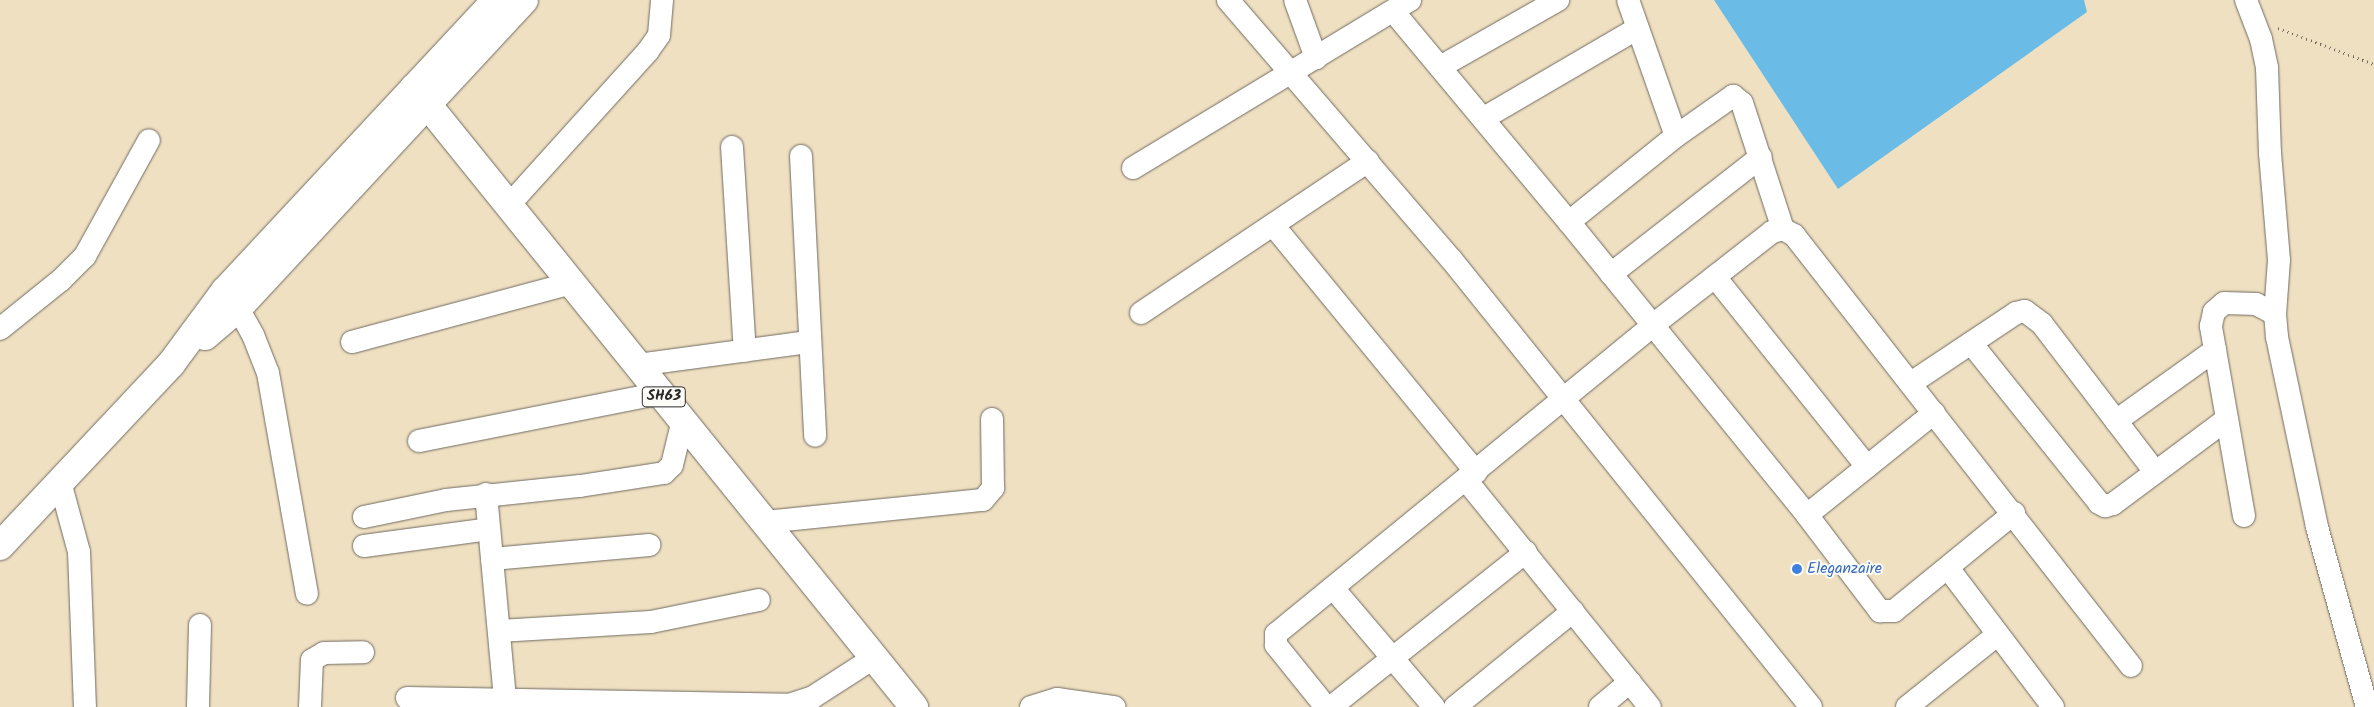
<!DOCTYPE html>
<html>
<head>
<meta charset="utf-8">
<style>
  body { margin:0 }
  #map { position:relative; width:2374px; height:707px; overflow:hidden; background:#efe0c2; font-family:Kalam,sans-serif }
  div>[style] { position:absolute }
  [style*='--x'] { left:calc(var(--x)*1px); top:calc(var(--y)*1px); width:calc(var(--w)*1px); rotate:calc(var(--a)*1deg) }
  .water>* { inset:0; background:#6abce6 }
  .path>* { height:3px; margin-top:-1.5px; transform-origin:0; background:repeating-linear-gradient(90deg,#706a60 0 1px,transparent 0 5px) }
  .roads { filter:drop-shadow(0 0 1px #706a60) drop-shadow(0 0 1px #706a60) }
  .minor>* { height:22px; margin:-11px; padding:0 11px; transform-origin:11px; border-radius:11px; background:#fff }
  .major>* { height:28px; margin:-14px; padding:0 14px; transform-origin:14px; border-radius:14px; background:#fff }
  .dots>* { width:14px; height:14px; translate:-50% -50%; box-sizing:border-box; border:2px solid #fdfcf7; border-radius:50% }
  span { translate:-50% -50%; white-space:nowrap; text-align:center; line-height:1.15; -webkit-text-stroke:4px #fdfcf7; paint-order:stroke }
  .shield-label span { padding:1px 4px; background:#fdfcf7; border:1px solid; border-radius:4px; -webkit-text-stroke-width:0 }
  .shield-label { font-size:15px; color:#2b2b2b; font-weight:700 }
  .shop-label { font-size:16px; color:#366cbe }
  .left { translate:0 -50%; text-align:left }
</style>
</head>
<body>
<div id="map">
  <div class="water">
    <i style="clip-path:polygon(1714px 0,2084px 0,2087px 12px,1838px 189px)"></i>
  </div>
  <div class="path">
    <i style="--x:2278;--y:28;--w:103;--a:20.6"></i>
  </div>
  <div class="roads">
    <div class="minor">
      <i style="--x:1228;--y:0;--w:342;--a:49.3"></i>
      <i style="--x:1451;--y:259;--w:575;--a:51.22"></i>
      <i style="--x:1295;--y:0;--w:62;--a:70.1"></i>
      <i style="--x:1628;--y:0;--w:144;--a:70.6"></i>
      <i style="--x:2246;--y:0;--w:42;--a:69"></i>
      <i style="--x:2261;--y:39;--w:30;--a:78"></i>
      <i style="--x:2267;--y:68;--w:85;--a:88"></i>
      <i style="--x:2270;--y:153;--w:107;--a:85.2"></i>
      <i style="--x:2279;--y:260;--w:54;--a:94.2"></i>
      <i style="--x:2275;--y:314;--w:23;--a:85"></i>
      <i style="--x:2277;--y:337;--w:194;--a:78.1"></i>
      <i style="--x:2317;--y:527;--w:187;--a:74.5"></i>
      <i style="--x:1393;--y:11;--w:275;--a:50.2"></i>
      <i style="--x:1569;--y:222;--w:377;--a:50.9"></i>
      <i style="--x:1807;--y:515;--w:121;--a:52.8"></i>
      <i style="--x:1880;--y:611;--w:14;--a:0"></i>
      <i style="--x:1894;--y:611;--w:155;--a:-39.2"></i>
      <i style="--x:1440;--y:67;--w:136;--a:-29.6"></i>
      <i style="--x:1484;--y:118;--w:178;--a:-30.3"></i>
      <i style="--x:732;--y:147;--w:204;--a:86.4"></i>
      <i style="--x:801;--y:156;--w:280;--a:87.1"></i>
      <i style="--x:1133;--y:168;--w:324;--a:-31.2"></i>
      <i style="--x:509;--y:205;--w:207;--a:-47.9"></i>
      <i style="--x:648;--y:51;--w:19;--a:-55"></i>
      <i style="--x:659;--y:35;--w:35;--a:-85"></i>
      <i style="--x:1569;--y:222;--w:137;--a:-38.8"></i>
      <i style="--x:1676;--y:136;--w:70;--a:-35.1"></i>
      <i style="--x:1733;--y:96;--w:11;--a:38"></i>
      <i style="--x:1742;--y:103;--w:133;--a:72"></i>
      <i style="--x:1273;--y:225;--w:320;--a:50.6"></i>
      <i style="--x:1611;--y:274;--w:190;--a:-38"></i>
      <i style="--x:1715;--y:277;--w:243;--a:51.3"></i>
      <i style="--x:238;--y:308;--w:31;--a:61"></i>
      <i style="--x:253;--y:335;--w:41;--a:68.5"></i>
      <i style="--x:268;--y:373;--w:224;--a:80"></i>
      <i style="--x:1141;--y:313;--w:273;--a:-33.8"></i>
      <i style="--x:0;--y:329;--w:78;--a:-38.8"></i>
      <i style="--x:61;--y:280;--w:34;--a:-45"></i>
      <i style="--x:85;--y:256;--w:132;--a:-61.1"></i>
      <i style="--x:352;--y:342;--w:228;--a:-15"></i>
      <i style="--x:1971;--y:343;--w:205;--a:51.3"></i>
      <i style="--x:2099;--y:503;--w:7;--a:27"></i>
      <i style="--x:2105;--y:506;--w:8;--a:-14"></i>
      <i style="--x:2113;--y:504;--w:142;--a:-36.7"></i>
      <i style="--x:638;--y:365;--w:172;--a:-7.7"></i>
      <i style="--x:1911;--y:383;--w:126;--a:-33.7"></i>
      <i style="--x:2016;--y:313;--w:9;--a:-13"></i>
      <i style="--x:2025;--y:311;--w:21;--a:37"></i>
      <i style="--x:2042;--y:324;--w:186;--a:52.6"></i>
      <i style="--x:2116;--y:421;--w:122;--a:-35.6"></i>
      <i style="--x:419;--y:441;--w:247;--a:-11.2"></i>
      <i style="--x:1466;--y:480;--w:292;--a:51"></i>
      <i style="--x:60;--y:482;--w:73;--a:74.8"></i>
      <i style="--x:79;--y:552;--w:155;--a:87.8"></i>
      <i style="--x:486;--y:494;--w:207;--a:84.7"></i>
      <i style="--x:1807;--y:515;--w:163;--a:-38.8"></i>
      <i style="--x:2244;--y:516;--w:193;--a:-99.9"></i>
      <i style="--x:2211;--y:326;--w:14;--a:-78"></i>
      <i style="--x:2214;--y:312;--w:13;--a:-42"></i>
      <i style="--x:2224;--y:303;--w:32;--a:2"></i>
      <i style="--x:2256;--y:304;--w:21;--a:28"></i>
      <i style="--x:364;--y:517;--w:84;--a:-11.7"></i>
      <i style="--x:446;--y:500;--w:135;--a:-6"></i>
      <i style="--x:580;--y:486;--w:85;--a:-8.8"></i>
      <i style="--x:664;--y:473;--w:11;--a:-45"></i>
      <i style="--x:672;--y:465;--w:46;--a:-76.3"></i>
      <i style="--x:765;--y:522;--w:219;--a:-5.8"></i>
      <i style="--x:983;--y:500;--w:16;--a:-50"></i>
      <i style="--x:993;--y:488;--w:69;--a:-90.8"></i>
      <i style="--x:364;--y:546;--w:126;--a:-7.7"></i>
      <i style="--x:492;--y:559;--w:158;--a:-5.1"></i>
      <i style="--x:1948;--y:568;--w:174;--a:52.9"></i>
      <i style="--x:1333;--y:588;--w:156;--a:49.7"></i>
      <i style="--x:499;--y:631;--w:152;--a:-3.4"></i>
      <i style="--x:651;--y:622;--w:110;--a:-11.5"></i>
      <i style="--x:407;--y:698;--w:382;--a:1"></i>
      <i style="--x:789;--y:705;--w:25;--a:-18"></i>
      <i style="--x:813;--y:697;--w:74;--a:-32.8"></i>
      <i style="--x:198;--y:707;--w:82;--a:-88.6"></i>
      <i style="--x:310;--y:707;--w:47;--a:-87.6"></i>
      <i style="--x:312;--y:660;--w:14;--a:-30"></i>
      <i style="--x:324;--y:653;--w:39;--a:-1"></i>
      <i style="--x:1031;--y:707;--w:27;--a:-17"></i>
      <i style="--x:1057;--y:699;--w:58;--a:8"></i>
      <i style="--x:1326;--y:707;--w:80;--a:-128.9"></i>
      <i style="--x:1276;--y:645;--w:11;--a:-90"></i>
      <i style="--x:1276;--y:634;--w:487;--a:-39.3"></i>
      <i style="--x:1653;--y:325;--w:151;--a:-38"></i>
      <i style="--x:1772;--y:232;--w:11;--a:-15"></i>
      <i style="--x:1783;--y:229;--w:13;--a:29"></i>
      <i style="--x:1794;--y:235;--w:547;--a:51.98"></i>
      <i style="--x:1331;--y:707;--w:249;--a:-38.5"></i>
      <i style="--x:1455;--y:707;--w:152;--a:-39.1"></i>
      <i style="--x:1600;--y:707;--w:39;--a:-40"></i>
      <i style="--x:1907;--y:707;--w:115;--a:-38.7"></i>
    </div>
    <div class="major">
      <i style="--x:414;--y:88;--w:796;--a:51.07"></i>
      <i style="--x:205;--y:336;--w:43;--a:-40.3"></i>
      <i style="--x:238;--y:308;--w:420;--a:-47.1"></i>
      <i style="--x:0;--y:546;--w:250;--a:-46.8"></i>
      <i style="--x:171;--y:364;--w:91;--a:-53.5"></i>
      <i style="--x:225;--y:291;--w:398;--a:-47"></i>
    </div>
  </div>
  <div class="dots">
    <i style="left:1797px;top:569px;background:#3f7fe0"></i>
  </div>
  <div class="shield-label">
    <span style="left:664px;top:397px">SH63</span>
  </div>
  <div class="shop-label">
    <span class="left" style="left:1807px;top:569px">Eleganzaire</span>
  </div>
</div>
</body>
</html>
